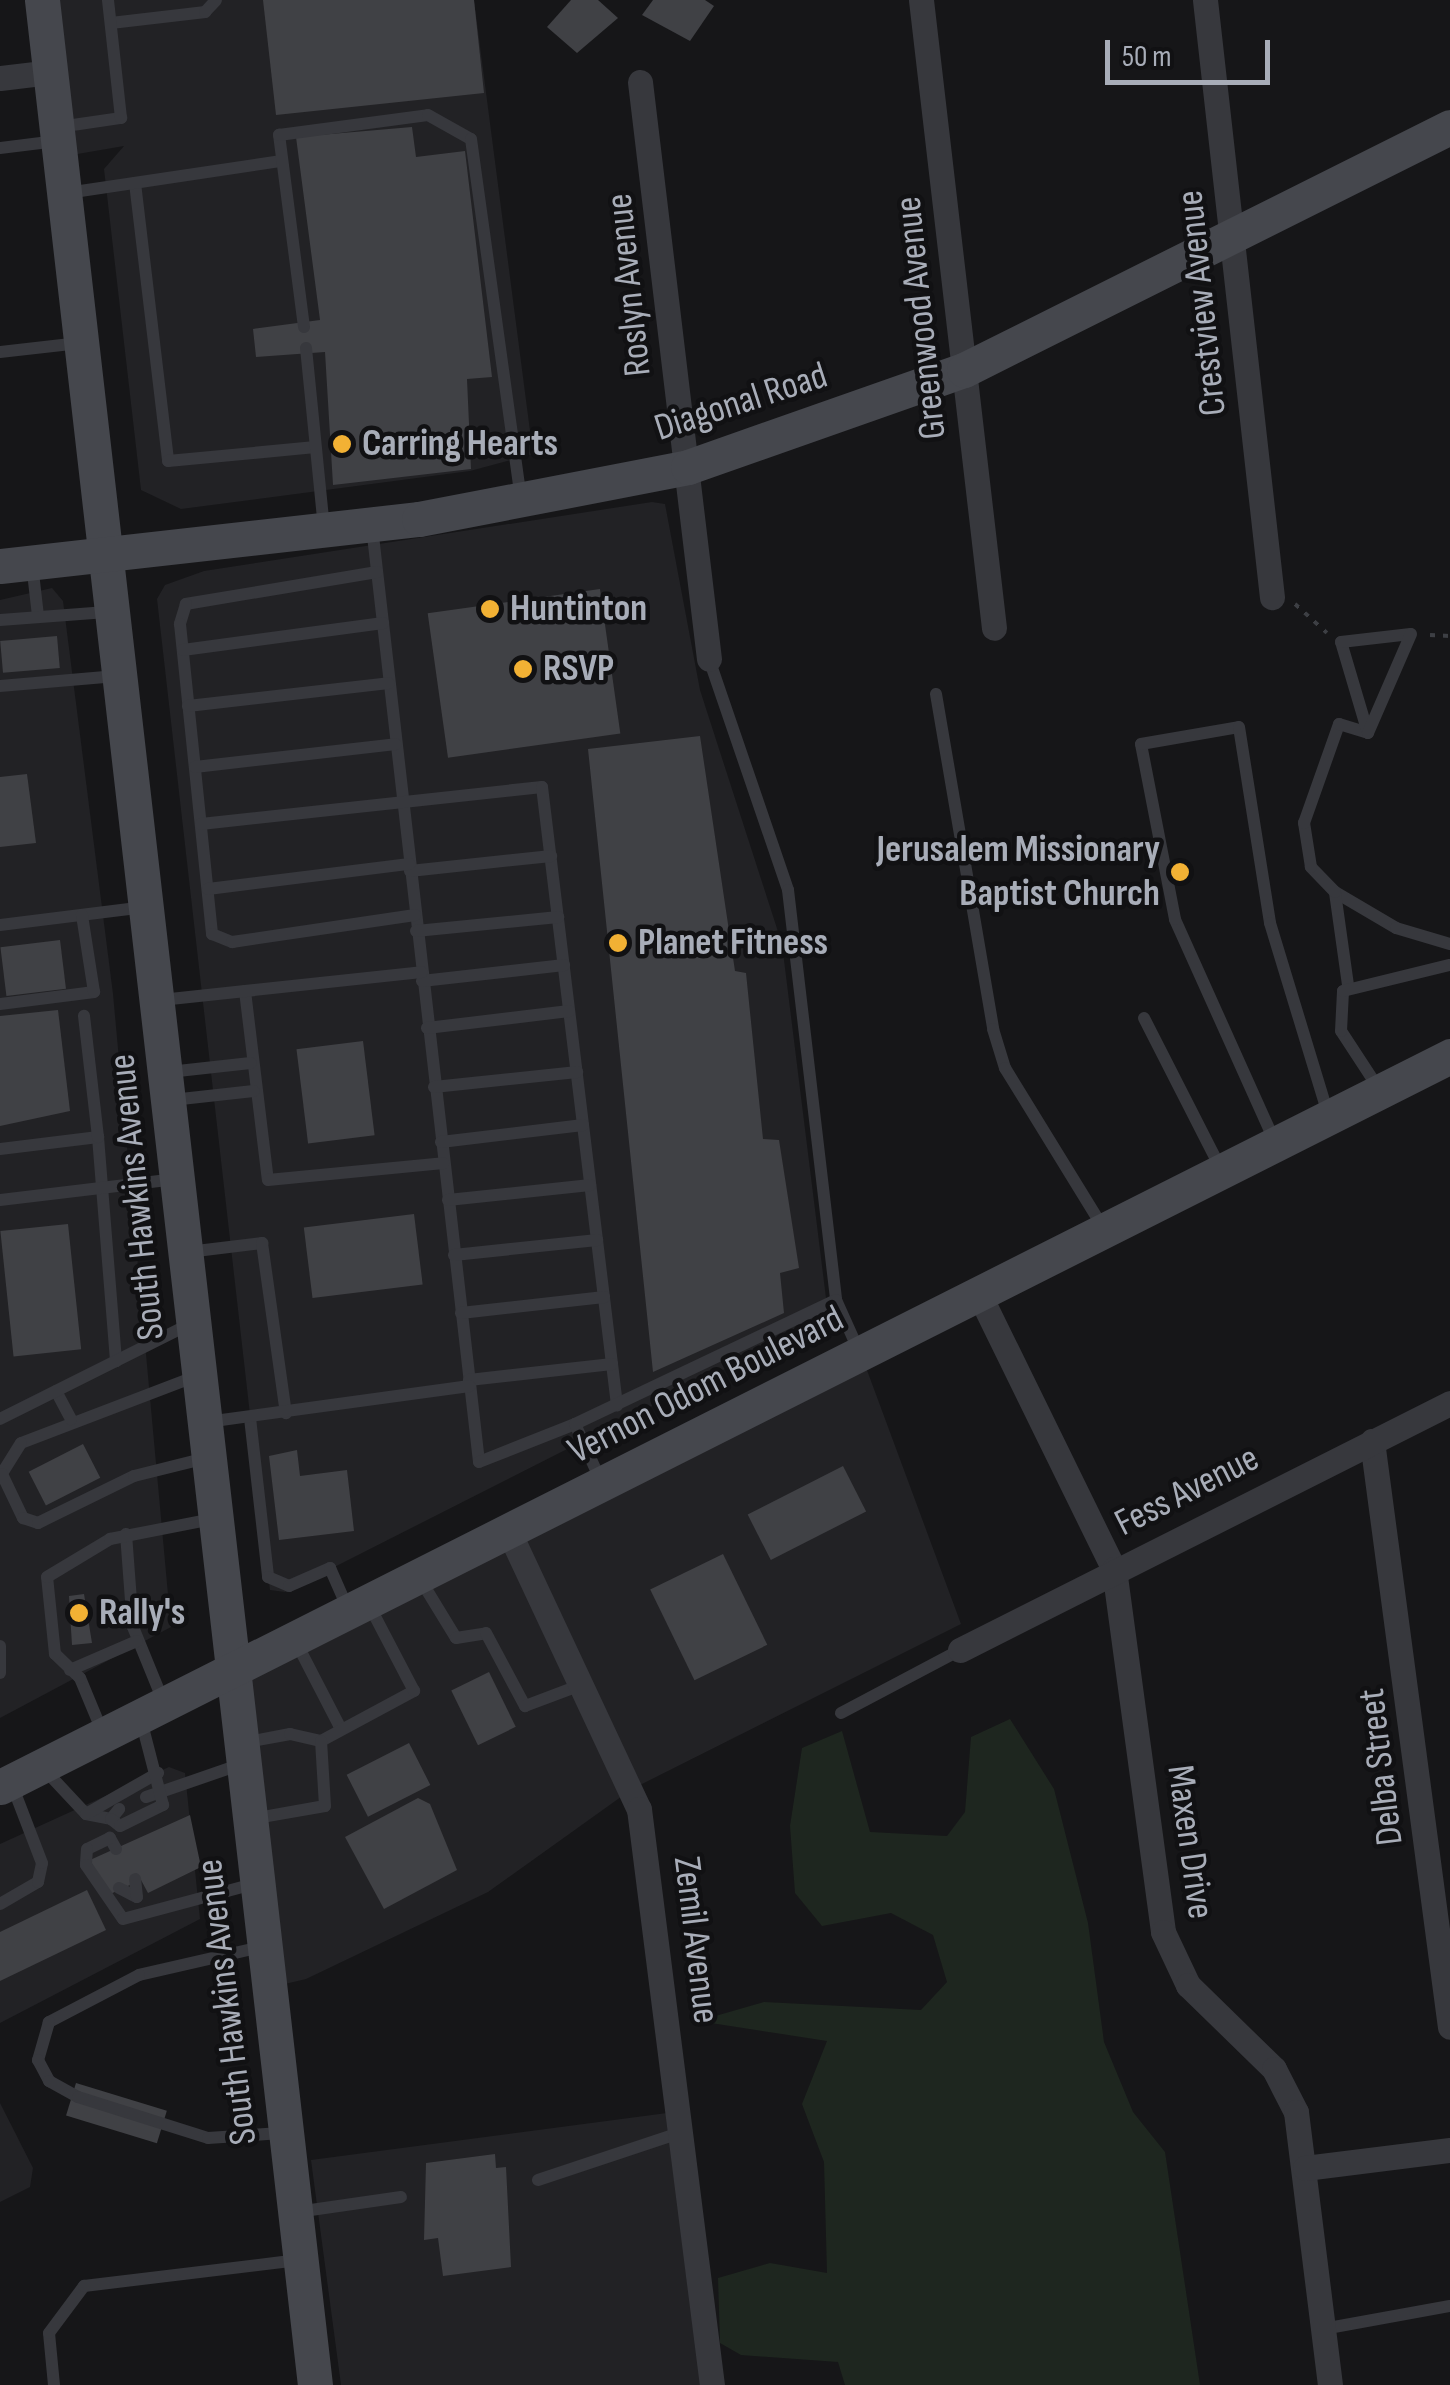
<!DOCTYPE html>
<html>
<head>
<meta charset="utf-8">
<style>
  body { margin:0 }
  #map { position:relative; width:1450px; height:2385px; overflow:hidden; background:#161618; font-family:"Sofia Sans Condensed",sans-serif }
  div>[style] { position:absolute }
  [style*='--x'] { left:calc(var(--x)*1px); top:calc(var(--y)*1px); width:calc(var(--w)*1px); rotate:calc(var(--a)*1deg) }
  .built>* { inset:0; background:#222225 }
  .green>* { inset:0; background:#1e261f }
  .building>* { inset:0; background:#404145; transform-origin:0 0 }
  .path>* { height:4px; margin-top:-2px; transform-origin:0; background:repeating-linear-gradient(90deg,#3d3f44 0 5px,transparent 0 13px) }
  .lane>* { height:12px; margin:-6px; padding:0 6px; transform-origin:6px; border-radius:6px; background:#37383d }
  .street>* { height:25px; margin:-12.5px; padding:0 12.5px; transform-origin:12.5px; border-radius:12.5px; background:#37383d }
  .secondary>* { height:35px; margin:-17.5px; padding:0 17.5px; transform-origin:17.5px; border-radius:17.5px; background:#45474d }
  .dots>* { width:28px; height:28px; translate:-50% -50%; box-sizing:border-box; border:5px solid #111113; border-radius:50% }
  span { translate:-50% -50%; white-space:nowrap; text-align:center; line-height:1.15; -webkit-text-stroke:9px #111113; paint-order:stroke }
  .street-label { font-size:38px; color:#a8adb8 }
  .poi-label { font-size:38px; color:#a8adb8; font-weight:700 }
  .left { translate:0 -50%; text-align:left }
  .right { translate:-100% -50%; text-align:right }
  .scale { position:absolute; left:1105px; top:40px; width:165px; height:45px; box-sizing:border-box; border:5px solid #a8adb8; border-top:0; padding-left:12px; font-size:30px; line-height:35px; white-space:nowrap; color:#a8adb8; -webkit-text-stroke:8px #111113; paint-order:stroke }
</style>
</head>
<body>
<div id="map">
  <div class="built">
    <i style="clip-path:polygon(42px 0,474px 0,533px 454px,470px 471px,181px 509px,141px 490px,104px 169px,124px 146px,60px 157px)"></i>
    <i style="clip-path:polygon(652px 502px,665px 504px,700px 690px,782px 944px,826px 1298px,816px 1323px,285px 1592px,270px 1590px,157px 599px,165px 585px,204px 571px)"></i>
    <i style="clip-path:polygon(52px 588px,63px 601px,113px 994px,171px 1627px,0 1718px,0 600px)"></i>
    <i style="clip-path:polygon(861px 1354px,961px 1624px,632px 1789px,488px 1892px,306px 1979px,268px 1988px,232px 1672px)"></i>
    <i style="clip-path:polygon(169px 1767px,185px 1773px,200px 1919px,0 2023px,0 1844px)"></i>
    <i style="clip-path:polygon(0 2103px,33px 2168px,30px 2187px,0 2202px)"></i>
    <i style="clip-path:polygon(667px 2113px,701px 2385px,341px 2385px,311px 2160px)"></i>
  </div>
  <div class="green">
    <i style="clip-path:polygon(1010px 1719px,1054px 1789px,1088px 1923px,1104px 2042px,1133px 2112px,1165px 2152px,1200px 2385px,845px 2385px,838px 2362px,741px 2355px,720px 2343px,718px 2278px,770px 2263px,827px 2273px,824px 2162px,802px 2104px,827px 2041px,698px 2021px,764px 2002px,921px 2010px,947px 1982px,933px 1935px,891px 1913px,822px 1926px,795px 1893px,790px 1826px,802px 1748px,842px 1731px,870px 1832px,947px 1836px,965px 1812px,971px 1737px)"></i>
  </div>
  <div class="building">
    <i style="clip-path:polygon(263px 0,474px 0,484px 93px,276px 115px)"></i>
    <i style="clip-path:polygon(571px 0,598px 0,618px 18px,577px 53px,547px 27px)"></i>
    <i style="clip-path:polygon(653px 0,705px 0,714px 6px,690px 41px,642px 15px)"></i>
    <i style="clip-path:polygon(412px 127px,416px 157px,465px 151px,492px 377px,467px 379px,471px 469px,333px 485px,325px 352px,256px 357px,253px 329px,320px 320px,296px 137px)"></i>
    <i style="left:600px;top:589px;width:146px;height:174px;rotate:82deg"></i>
    <i style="left:57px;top:636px;width:32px;height:57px;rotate:85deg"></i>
    <i style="clip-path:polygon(700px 736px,735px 971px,746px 973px,763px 1139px,779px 1140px,799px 1268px,780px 1273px,784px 1313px,653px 1372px,588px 749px)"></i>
    <i style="clip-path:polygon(27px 774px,36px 843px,0 847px,0 777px)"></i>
    <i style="left:60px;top:940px;width:49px;height:60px;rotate:83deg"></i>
    <i style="clip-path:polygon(58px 1010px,70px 1111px,0 1126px,0 1016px)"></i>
    <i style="left:363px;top:1041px;width:95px;height:67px;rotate:83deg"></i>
    <i style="left:414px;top:1214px;width:71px;height:111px;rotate:83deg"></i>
    <i style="left:68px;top:1224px;width:126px;height:68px;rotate:84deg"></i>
    <i style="left:83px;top:1444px;width:38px;height:61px;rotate:63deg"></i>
    <i style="clip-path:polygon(297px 1450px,300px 1476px,347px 1470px,354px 1531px,279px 1540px,269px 1456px)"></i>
    <i style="left:843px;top:1466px;width:51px;height:107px;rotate:63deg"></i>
    <i style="left:723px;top:1554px;width:101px;height:81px;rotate:64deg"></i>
    <i style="clip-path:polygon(84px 1594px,92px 1643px,72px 1645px,69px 1596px)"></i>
    <i style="left:489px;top:1672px;width:61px;height:42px;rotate:64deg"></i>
    <i style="left:409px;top:1743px;width:47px;height:70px;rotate:63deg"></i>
    <i style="clip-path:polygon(418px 1798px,430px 1804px,457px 1870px,384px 1909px,345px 1837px)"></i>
    <i style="clip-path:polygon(190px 1815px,201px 1867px,148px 1893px,141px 1880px,108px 1895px,90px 1860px)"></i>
    <i style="clip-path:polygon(87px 1890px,106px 1930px,0 1981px,0 1932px)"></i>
    <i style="left:76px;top:2083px;width:95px;height:34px;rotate:17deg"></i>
    <i style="clip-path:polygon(495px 2154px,496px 2168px,506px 2167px,511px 2267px,443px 2276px,438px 2238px,424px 2240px,426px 2163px)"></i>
  </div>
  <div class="path">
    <i style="--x:1295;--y:604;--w:43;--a:42.2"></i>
    <i style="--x:1430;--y:635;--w:20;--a:3"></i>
  </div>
  <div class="lane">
    <i style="--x:111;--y:23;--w:95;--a:-6.7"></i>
    <i style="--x:205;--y:12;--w:16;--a:-47"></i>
    <i style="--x:59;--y:127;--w:63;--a:-8.3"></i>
    <i style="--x:121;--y:118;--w:119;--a:-96.3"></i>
    <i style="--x:0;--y:148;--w:57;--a:-7"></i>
    <i style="--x:135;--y:183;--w:280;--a:83.2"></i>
    <i style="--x:168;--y:461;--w:148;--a:-5.4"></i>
    <i style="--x:67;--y:193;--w:217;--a:-8.5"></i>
    <i style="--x:304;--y:327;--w:194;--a:-97.4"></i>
    <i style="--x:279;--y:135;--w:150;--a:-7.6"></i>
    <i style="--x:428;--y:115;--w:49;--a:29.2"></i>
    <i style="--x:471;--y:139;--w:363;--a:82.1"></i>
    <i style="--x:306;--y:348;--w:180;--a:84.3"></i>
    <i style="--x:0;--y:352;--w:80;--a:-6.5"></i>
    <i style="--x:372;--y:527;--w:941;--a:83.47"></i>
    <i style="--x:479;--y:1462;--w:103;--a:-21.6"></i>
    <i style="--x:575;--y:1424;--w:60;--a:65.6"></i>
    <i style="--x:32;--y:564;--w:52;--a:83.4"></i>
    <i style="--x:377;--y:572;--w:194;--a:170.5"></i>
    <i style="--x:186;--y:604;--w:21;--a:107"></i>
    <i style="--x:180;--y:624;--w:312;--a:84.1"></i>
    <i style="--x:212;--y:934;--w:22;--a:22"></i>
    <i style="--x:232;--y:942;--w:185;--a:-8.4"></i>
    <i style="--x:0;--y:620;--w:107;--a:-4.3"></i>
    <i style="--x:183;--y:650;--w:202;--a:-7.7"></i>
    <i style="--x:709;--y:659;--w:244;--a:71.1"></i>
    <i style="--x:788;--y:890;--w:413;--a:83.3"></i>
    <i style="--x:0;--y:686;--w:117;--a:-4.9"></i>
    <i style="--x:936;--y:694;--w:340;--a:80.3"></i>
    <i style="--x:993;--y:1029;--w:41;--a:72.9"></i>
    <i style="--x:1005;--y:1068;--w:187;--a:58.4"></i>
    <i style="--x:188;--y:706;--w:202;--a:-6.5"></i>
    <i style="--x:195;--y:767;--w:202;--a:-6.5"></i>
    <i style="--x:201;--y:824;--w:343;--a:-6.2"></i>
    <i style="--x:542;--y:787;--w:623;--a:83.08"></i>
    <i style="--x:410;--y:871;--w:142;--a:-6.1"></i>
    <i style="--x:208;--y:889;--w:203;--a:-7.1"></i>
    <i style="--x:1335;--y:892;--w:71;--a:30.5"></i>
    <i style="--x:1396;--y:928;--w:56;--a:16.5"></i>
    <i style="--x:0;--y:925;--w:146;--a:-7.1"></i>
    <i style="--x:416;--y:931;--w:143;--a:-5.6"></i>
    <i style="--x:422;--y:981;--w:143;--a:-6.4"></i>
    <i style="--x:1348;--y:985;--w:94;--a:-98"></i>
    <i style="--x:1335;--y:892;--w:35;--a:-134"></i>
    <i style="--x:1311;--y:867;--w:45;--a:-99"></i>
    <i style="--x:1304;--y:823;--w:105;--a:-70.5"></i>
    <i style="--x:1339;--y:724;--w:30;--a:17"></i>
    <i style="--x:1368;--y:733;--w:95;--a:-106.5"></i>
    <i style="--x:1341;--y:642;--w:70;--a:-6.5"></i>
    <i style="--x:1411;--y:634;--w:108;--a:113.5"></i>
    <i style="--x:245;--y:991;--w:190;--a:83.1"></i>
    <i style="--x:268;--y:1180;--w:176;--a:-5.5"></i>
    <i style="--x:161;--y:1000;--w:262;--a:-6.1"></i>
    <i style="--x:0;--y:1004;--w:95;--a:-7.3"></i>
    <i style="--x:94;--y:992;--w:78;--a:-98.9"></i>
    <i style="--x:1144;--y:1018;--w:169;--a:63"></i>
    <i style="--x:427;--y:1028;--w:143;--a:-6.8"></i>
    <i style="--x:169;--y:1072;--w:82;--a:-6.3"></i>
    <i style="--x:434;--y:1087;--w:144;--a:-6"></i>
    <i style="--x:1379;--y:1089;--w:69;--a:-123.2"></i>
    <i style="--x:1341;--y:1031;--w:40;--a:-87.1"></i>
    <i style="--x:1343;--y:991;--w:110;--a:-13.7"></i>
    <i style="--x:172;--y:1100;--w:82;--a:-6.3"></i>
    <i style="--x:98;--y:1137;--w:225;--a:85.4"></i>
    <i style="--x:441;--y:1142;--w:143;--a:-6.8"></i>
    <i style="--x:1275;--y:1142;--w:244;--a:-114.2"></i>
    <i style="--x:1175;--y:919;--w:178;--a:-101"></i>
    <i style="--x:1141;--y:744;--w:99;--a:-9.8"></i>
    <i style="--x:1239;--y:727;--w:198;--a:81"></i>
    <i style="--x:1270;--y:923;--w:200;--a:73.1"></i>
    <i style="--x:0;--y:1149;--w:99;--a:-7"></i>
    <i style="--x:98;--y:1137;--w:122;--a:-96.6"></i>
    <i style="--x:0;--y:1200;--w:177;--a:-6.8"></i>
    <i style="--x:448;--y:1200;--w:143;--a:-6"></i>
    <i style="--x:188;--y:1252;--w:75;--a:-6.9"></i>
    <i style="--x:262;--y:1243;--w:172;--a:82"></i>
    <i style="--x:454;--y:1255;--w:144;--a:-6"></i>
    <i style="--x:461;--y:1313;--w:144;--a:-6.4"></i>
    <i style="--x:194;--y:1377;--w:185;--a:159.1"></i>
    <i style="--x:21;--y:1443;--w:36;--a:122"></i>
    <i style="--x:2;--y:1474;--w:49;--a:64.5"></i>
    <i style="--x:23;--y:1518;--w:16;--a:18"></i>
    <i style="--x:38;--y:1523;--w:107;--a:-26.1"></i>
    <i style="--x:134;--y:1476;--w:74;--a:-14"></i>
    <i style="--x:469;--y:1380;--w:144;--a:-6.4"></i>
    <i style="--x:56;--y:1391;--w:32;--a:62"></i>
    <i style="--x:250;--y:1418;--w:160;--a:83.5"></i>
    <i style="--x:268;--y:1577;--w:23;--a:23"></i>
    <i style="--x:289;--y:1586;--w:45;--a:-23.7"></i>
    <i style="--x:330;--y:1568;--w:45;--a:66.3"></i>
    <i style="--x:0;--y:1419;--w:212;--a:-26.6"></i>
    <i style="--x:207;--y:1422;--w:265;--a:-7.8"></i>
    <i style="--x:575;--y:1424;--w:289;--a:-25.4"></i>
    <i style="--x:836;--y:1300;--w:54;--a:65.8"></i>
    <i style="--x:126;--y:1534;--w:93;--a:85.7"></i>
    <i style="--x:133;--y:1627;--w:82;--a:67.8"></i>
    <i style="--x:420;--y:1579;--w:69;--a:58.6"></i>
    <i style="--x:456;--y:1638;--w:30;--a:-9"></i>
    <i style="--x:486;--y:1633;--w:83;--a:61.9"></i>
    <i style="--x:525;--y:1706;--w:60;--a:-20.6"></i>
    <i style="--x:296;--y:1642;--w:98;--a:62.7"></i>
    <i style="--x:0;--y:1646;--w:27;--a:90"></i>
    <i style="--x:70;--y:1670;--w:73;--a:-23.4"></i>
    <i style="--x:841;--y:1713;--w:135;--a:-27.9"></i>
    <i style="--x:102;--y:1731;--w:57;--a:-112.5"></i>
    <i style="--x:80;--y:1678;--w:35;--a:-136"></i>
    <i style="--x:55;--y:1654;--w:77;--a:-95.9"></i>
    <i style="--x:47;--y:1577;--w:74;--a:-31.1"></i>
    <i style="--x:110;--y:1539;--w:105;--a:-11"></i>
    <i style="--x:242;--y:1743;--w:49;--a:-10.6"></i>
    <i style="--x:290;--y:1734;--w:32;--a:13"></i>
    <i style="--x:321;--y:1741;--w:106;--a:-28.3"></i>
    <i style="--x:414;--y:1691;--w:99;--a:-117.6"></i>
    <i style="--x:43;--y:1768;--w:63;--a:46.9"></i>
    <i style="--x:86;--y:1814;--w:25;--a:11"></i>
    <i style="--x:111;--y:1819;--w:13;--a:-51"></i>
    <i style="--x:146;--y:1797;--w:102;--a:-19"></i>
    <i style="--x:86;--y:1814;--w:83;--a:-29.7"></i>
    <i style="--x:111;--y:1819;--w:11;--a:38"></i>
    <i style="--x:120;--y:1826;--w:48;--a:-26"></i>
    <i style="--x:163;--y:1805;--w:88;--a:-104.5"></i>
    <i style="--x:251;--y:1819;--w:75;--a:-10"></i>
    <i style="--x:325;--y:1806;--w:65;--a:-93.5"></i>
    <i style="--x:116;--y:1849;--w:13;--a:-119"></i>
    <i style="--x:110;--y:1838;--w:25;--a:154"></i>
    <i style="--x:87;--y:1849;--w:16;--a:94"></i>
    <i style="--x:86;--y:1865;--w:65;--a:55.6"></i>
    <i style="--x:123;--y:1919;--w:136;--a:-15"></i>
    <i style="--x:119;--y:1888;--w:20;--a:27"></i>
    <i style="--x:137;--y:1897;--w:18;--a:-96"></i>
    <i style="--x:0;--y:1904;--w:44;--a:-30.1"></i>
    <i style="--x:38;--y:1882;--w:19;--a:-78"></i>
    <i style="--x:42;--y:1863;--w:84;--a:-111"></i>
    <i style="--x:261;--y:1947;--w:125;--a:167.1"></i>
    <i style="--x:139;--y:1975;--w:102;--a:152.4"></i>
    <i style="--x:49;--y:2022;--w:40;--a:106"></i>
    <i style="--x:38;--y:2060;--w:24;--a:62"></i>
    <i style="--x:49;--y:2081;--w:33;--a:29"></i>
    <i style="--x:78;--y:2097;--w:136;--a:17.5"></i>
    <i style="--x:208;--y:2138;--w:73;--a:-3.9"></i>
    <i style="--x:538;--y:2180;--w:152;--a:-18.4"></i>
    <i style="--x:297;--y:2212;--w:105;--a:-8.2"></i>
    <i style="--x:1323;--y:2329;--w:129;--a:-10.3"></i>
    <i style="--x:54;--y:2385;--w:52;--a:-95.5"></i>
    <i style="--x:49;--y:2333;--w:59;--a:-53.3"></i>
    <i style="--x:84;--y:2286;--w:216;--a:-6.9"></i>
  </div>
  <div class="street">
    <i style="--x:921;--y:0;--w:632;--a:83.37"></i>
    <i style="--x:1205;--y:0;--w:601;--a:83.6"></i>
    <i style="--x:0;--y:78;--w:50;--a:-6.8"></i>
    <i style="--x:640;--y:82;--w:581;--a:83.18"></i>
    <i style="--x:979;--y:1294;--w:306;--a:63.9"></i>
    <i style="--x:1114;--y:1569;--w:366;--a:82.3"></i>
    <i style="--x:1163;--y:1932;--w:59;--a:64.7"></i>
    <i style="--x:1188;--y:1985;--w:120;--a:44.3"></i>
    <i style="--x:1274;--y:2069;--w:48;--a:62.9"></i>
    <i style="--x:1296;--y:2112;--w:275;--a:82.9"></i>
    <i style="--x:1372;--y:1441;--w:591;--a:82.42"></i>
    <i style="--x:509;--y:1532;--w:306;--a:64.9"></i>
    <i style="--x:639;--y:1809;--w:581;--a:82.78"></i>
    <i style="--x:960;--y:1650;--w:549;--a:-26.75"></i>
    <i style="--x:1305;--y:2168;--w:146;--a:-7.1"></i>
  </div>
  <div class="secondary">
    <i style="--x:42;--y:0;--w:2401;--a:83.47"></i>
    <i style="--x:0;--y:566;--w:422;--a:-6.4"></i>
    <i style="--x:419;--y:519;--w:274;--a:-10.9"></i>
    <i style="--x:688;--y:467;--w:293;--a:-19.4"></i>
    <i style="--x:964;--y:370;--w:543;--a:-26.57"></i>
    <i style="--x:0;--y:1787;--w:1624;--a:-26.75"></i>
  </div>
  <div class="dots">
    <i style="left:342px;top:444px;background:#f2b134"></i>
    <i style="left:490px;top:609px;background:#f2b134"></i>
    <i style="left:523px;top:669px;background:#f2b134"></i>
    <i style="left:1180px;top:872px;background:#f2b134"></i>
    <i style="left:618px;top:943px;background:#f2b134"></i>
    <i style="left:79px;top:1613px;background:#f2b134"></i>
  </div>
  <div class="street-label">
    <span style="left:629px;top:285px;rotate:-96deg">Roslyn Avenue</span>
    <span style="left:1202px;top:303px;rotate:-96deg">Crestview Avenue</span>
    <span style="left:921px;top:318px;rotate:-96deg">Greenwood Avenue</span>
    <span style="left:741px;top:402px;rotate:-18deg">Diagonal Road</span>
    <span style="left:137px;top:1197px;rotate:-96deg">South Hawkins Avenue</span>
    <span style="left:706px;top:1385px;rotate:-27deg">Vernon Odom Boulevard</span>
    <span style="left:1187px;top:1491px;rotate:-27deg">Fess Avenue</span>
    <span style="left:1381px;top:1767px;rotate:-97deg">Delba Street</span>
    <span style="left:1190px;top:1842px;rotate:82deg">Maxen Drive</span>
    <span style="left:696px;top:1940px;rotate:83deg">Zemil Avenue</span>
    <span style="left:227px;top:2002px;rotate:-97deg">South Hawkins Avenue</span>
  </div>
  <div class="poi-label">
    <span class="left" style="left:362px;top:444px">Carring Hearts</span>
    <span class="left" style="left:510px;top:609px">Huntinton</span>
    <span class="left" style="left:543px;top:669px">RSVP</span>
    <span class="right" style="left:1160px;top:872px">Jerusalem Missionary<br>Baptist Church</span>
    <span class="left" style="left:638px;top:943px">Planet Fitness</span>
    <span class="left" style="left:99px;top:1613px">Rally's</span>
  </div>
  <div class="scale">50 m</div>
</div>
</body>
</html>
